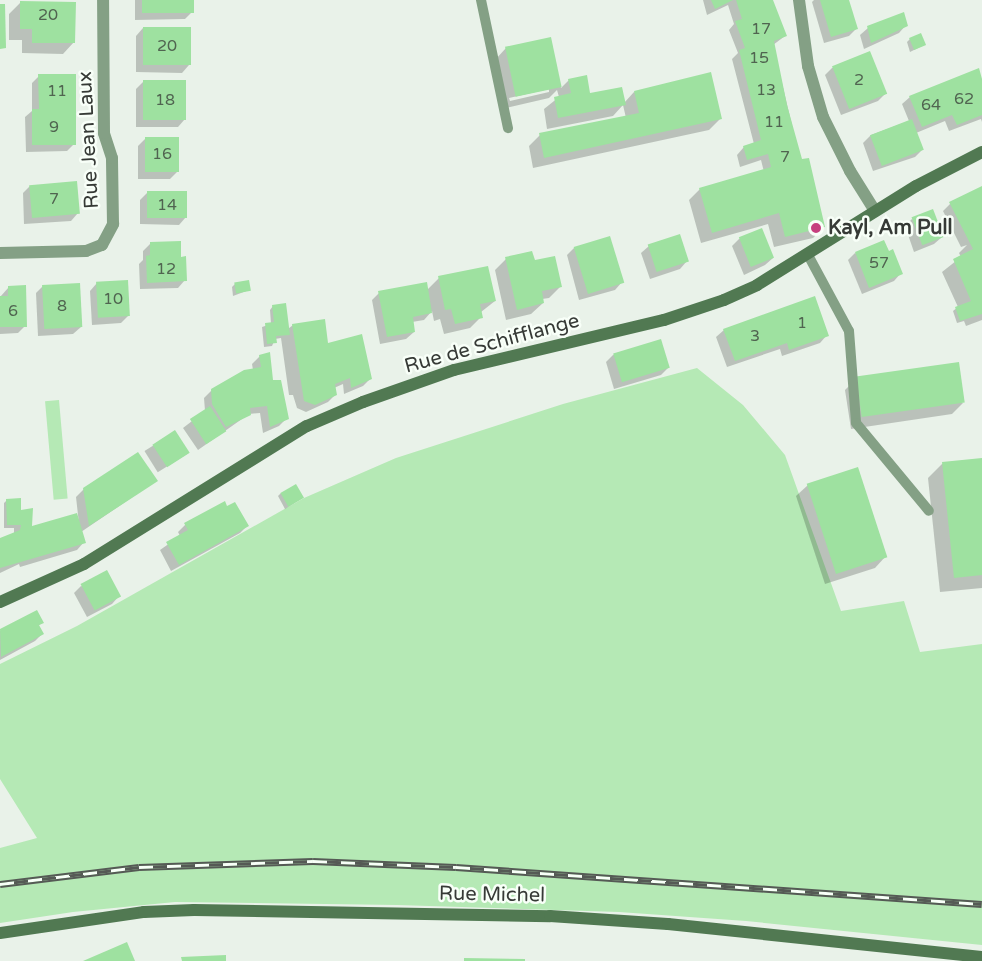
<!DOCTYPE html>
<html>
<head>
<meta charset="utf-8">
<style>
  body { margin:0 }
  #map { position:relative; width:982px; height:961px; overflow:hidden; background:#e9f2e9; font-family:"Varela Round",sans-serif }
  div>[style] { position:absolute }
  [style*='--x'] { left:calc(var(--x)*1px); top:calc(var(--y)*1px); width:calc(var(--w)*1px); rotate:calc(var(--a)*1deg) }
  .green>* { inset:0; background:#b5e9b5; transform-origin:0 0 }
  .shadow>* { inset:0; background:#0003; transform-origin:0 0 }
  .building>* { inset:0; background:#9ee1a0; transform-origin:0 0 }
  .lane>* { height:10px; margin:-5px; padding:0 5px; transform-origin:5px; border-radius:5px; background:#84a085 }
  .street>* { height:12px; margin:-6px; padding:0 6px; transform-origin:6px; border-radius:6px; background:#84a085 }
  .secondary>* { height:12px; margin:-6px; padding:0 6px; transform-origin:6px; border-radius:6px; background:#517952 }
  .rail>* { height:7px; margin-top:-3.5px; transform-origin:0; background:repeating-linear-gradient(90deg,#f8fff8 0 14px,#555a55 0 28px); box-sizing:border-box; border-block:2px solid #555a55 }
  .dots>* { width:16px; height:16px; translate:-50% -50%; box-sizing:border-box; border:3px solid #f8fff8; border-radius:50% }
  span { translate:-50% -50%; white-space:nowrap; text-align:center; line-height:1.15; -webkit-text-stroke:5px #f8fff8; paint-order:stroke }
  .number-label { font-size:16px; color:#506450 }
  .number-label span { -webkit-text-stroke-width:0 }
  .street-label { font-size:20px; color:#363a36 }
  .poi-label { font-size:20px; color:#363a36; font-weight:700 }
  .left { translate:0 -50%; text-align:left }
</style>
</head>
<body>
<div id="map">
  <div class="green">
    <i style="clip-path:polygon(697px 368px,743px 405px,785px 455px,841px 611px,904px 601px,920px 652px,982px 644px,982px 945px,746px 921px,619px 912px,397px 905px,175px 902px,73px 912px,0 923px,0 848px,37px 838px,0 779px,0 664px,77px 626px,304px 498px,396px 458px,563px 404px)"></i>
    <i style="left:59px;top:400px;width:99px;height:14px;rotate:85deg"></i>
  </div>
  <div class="shadow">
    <i style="clip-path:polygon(135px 0,192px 0,192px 12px,185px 19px,135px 20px)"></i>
    <i style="clip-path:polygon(703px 0,772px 0,785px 36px,773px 45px,800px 159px,824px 227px,813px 238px,774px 247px,768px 224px,701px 243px,689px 200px,700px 189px,764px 172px,761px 160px,740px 167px,737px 155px,744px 147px,754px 144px,732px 59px,738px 53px,729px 30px,734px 24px,728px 5px,707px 15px)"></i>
    <i style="clip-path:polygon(814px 0,848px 0,856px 29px,849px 36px,824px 43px,812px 2px)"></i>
    <i style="clip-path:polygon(20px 3px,74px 42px,63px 54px,22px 53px,22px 40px,9px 40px,9px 14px)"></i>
    <i style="clip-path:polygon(906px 25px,899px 33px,864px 49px,860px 35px,868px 28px)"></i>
    <i style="clip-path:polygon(143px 28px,189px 65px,182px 73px,136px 72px,136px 36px)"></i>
    <i style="clip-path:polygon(evenodd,549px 39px,561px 88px,569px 80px,589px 94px,624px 103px,634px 92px,720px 119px,709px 130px,533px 168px,529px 146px,540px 135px,626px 118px,623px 105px,613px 116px,547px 129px,544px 109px,559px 97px,557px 90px,549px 98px,506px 108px,495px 60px,506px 48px,549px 39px,549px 89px,549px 92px,510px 101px,509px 98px,549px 89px)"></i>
    <i style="clip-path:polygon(910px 39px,924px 45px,910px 52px,907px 42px)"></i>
    <i style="clip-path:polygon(869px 53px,885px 94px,878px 101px,841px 115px,825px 75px,832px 68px)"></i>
    <i style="clip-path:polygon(39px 76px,74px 144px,67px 151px,26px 152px,25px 117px,32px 111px,32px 83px)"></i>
    <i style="clip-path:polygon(982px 80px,982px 122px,981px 119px,949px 131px,945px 121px,916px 133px,922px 150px,915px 157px,873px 171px,863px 143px,871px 135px,909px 121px,902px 104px,910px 97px)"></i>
    <i style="clip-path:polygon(143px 82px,185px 119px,178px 127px,136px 127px,136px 89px)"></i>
    <i style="clip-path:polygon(145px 139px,178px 171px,170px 179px,138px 179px,138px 146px)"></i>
    <i style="clip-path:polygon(30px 186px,78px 213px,71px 221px,24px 224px,23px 193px)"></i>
    <i style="clip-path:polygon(982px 188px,982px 320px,966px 326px,964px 321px,957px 323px,953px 311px,958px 307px,942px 272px,961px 257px,959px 253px,967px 245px,961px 247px,943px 211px,950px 204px)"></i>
    <i style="clip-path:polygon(147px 193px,186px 217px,179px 225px,140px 224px,140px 200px)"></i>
    <i style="clip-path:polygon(912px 219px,942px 237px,934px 244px,914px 252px,905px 226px)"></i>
    <i style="clip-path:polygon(761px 230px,773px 258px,765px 265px,744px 275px,732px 246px,739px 239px)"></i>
    <i style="clip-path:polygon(150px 244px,180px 258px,185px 280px,178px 288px,140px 289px,139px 264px,143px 260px,143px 251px)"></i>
    <i style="clip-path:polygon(649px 246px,687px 261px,680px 269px,650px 279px,641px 253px)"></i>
    <i style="clip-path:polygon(574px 248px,622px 282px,615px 290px,579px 300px,567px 255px)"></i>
    <i style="clip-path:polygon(855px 253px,901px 273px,894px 281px,862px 294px,848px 260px)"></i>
    <i style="clip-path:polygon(506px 259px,533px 262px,560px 287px,549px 298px,542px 299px,543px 303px,531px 314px,506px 320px,495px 270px)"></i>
    <i style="clip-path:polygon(439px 278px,495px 301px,481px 312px,481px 317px,470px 328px,444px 334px,440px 319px,434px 321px,432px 311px,424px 320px,412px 322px,414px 332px,406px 339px,380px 344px,372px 300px,379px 293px,427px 290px)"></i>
    <i style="clip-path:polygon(97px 283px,128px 316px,121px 323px,92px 325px,90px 291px)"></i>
    <i style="clip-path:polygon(235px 284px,249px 290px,233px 296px,232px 287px)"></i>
    <i style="clip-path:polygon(43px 286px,81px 327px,73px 334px,38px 336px,36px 293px)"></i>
    <i style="clip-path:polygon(9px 287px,25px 326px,18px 333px,0 334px,0 297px)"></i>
    <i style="clip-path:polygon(273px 306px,288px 329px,293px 325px,326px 345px,370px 379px,363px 386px,344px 394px,343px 384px,334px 388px,336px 394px,328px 402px,306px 412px,297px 408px,293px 395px,289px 395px,281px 338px,275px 339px,272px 346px,264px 347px,262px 327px,271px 324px,270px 310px)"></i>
    <i style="clip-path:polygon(724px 330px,827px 335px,820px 343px,782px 356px,780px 349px,727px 367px,716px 337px)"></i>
    <i style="clip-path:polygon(660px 341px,668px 368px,661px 375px,614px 389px,606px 362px,613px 355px)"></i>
    <i style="clip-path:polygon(260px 356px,287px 418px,279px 426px,263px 433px,260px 413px,249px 414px,198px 450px,183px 428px,205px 411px,204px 398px,212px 390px,253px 370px,252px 364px)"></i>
    <i style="clip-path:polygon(856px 379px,963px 403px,952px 414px,851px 429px,845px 390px)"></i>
    <i style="left:175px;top:432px;width:25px;height:36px;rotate:58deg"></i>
    <i style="clip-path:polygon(982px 459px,982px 588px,940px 592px,928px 478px,942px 464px)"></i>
    <i style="clip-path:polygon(156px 481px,81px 532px,84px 542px,77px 550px,20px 567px,19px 564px,0 573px,0 540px,14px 535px,14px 528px,4px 528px,4px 503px,7px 500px,31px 528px,79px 524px,76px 497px,84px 489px)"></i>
    <i style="clip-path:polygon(808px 485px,886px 556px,875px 568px,825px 584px,796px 496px)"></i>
    <i style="clip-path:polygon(281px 493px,302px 498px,285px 509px,278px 496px)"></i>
    <i style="clip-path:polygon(185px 525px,247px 526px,240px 533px,171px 571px,160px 550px,180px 536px,178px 532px)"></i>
    <i style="clip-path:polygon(81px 586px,119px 596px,112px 604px,87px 617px,74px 593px)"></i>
    <i style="clip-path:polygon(36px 612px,42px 623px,38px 626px,42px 634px,35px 641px,0 660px,0 631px)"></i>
  </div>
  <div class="building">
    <i style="left:142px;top:0;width:52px;height:13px"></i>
    <i style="clip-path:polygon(711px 0,733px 0,715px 9px)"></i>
    <i style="clip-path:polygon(736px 0,773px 0,787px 36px,774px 41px,787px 105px,802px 159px,809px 158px,825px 227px,785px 237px,779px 213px,712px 233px,699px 188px,771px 167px,768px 154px,747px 160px,743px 146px,761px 140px,739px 50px,745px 48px,735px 21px,742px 19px)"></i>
    <i style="clip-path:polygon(820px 0,849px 0,858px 29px,831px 37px)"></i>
    <i style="clip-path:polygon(20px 1px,76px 2px,75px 43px,32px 43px,32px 29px,20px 29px)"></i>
    <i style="clip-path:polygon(0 4px,5px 4px,6px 48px,0 49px)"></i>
    <i style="clip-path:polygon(904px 12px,908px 26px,871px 43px,867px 26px)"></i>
    <i style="left:143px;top:27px;width:48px;height:38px"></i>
    <i style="left:921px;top:33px;width:13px;height:13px;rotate:67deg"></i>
    <i style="left:551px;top:37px;width:51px;height:47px;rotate:78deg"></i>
    <i style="left:870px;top:51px;width:46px;height:41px;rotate:68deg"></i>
    <i style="clip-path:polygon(979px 68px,982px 79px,982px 115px,957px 125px,952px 115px,922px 127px,909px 96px)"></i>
    <i style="clip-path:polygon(711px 72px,722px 119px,544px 158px,539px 133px,639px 113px,634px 91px)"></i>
    <i style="clip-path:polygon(38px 74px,76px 74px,76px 145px,32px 145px,32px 109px,39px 109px)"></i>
    <i style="clip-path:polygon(587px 75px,590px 93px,622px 87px,626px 105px,558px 118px,554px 97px,571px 93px,568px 79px)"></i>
    <i style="left:143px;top:80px;width:43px;height:40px"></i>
    <i style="left:912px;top:119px;width:33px;height:45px;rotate:69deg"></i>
    <i style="left:145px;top:137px;width:34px;height:35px"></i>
    <i style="left:77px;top:181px;width:33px;height:48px;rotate:85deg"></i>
    <i style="clip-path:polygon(982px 186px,982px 314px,960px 321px,955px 307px,971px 301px,953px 259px,973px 249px,949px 202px)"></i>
    <i style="left:147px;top:191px;width:40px;height:27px"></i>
    <i style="left:933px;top:209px;width:30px;height:23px;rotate:69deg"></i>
    <i style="left:762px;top:228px;width:32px;height:25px;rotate:68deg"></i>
    <i style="left:680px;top:234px;width:29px;height:34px;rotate:72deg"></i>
    <i style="left:610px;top:236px;width:49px;height:38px;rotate:73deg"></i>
    <i style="clip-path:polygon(884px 240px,889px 251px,893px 249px,903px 274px,869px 288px,855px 252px)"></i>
    <i style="clip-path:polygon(181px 241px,181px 257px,186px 256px,187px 281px,147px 283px,146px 256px,150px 255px,150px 242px)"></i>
    <i style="clip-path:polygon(532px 251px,535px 260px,555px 256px,562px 287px,542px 291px,544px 303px,517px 310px,505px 257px)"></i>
    <i style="clip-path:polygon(488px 266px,496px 301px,480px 304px,483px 318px,455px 324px,451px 309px,445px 310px,438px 276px)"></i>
    <i style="left:128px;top:280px;width:36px;height:32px;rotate:87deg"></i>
    <i style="left:249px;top:280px;width:11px;height:15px;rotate:80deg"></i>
    <i style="clip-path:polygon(427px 282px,432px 313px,413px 317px,415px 332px,387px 337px,378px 291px)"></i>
    <i style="left:80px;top:283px;width:44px;height:38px;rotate:87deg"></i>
    <i style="clip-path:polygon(26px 285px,27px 327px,0 327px,0 296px,8px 296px,8px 286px)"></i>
    <i style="clip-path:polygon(815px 296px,829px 336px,789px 350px,787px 343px,735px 361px,723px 329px)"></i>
    <i style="clip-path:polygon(286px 303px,290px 335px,276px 336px,277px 343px,267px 344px,265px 323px,274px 322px,272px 305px)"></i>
    <i style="clip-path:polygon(325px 319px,328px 343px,362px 334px,372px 379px,351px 388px,350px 378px,335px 384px,337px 395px,315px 405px,304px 401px,292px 324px)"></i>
    <i style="left:661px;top:339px;width:30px;height:50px;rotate:73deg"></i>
    <i style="clip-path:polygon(270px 352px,273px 380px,281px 380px,289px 419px,270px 427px,267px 406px,250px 408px,251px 415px,226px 427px,212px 404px,211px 389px,244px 370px,261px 367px,259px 355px)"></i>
    <i style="left:959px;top:362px;width:41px;height:104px;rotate:82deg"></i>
    <i style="left:210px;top:406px;width:30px;height:24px;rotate:57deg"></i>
    <i style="left:175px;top:430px;width:27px;height:27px;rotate:57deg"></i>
    <i style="clip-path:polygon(138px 452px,158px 481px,89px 526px,83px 488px)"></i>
    <i style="clip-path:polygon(982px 458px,982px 575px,954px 578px,942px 462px)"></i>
    <i style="left:858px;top:467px;width:95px;height:54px;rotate:72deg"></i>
    <i style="left:296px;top:484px;width:16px;height:18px;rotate:60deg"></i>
    <i style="clip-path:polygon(21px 498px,21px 510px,33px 508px,32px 526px,77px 513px,86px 543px,0 568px,0 538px,20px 530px,21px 525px,7px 525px,6px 499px)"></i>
    <i style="clip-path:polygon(225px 501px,227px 506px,235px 502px,249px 526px,179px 565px,166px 542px,188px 530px,184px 523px)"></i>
    <i style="left:107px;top:570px;width:30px;height:30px;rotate:62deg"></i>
    <i style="clip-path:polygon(37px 610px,44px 623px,39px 625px,44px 634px,1px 657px,0 629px)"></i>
    <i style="clip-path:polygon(127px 942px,135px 961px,83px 961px)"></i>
    <i style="clip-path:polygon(226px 955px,226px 961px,182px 961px,181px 957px)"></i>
    <i style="clip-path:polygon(464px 958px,525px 959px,525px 961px,464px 961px)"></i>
  </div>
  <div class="lane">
    <i style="--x:481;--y:0;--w:131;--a:78.1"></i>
    <i style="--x:808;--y:255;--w:86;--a:61.7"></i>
    <i style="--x:849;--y:331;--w:92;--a:85.6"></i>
    <i style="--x:856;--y:423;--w:114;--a:50.3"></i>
  </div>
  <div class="street">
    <i style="--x:799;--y:0;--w:67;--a:82.2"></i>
    <i style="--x:808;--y:66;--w:53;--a:73.6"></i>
    <i style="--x:823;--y:117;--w:60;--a:63.4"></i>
    <i style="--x:850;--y:171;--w:47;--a:58"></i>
    <i style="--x:0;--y:253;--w:86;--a:-1.3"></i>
    <i style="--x:86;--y:251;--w:17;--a:-21"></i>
    <i style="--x:102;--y:245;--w:24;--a:-62"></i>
    <i style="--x:113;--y:224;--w:66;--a:-90.9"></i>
    <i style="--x:112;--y:158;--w:26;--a:-108"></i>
    <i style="--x:104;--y:133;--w:133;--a:-90.4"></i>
  </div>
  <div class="secondary">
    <i style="--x:0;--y:602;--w:92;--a:-24.3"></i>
    <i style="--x:84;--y:564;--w:262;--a:-31.8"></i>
    <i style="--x:307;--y:426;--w:61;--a:-23.2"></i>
    <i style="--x:363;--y:402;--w:96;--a:-19.4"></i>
    <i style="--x:454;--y:370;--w:216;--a:-13.4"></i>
    <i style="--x:664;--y:320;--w:63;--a:-18.4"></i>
    <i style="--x:724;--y:300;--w:36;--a:-24"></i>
    <i style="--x:757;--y:285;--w:187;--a:-31.9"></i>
    <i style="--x:916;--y:186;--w:74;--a:-27.3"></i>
    <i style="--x:0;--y:933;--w:146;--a:-8.3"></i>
    <i style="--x:144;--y:912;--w:50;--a:-2.3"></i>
    <i style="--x:194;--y:910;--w:356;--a:1"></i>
    <i style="--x:550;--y:916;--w:118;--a:3.9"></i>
    <i style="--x:668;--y:924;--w:316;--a:6"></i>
  </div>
  <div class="rail">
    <i style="--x:0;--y:884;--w:140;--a:-7"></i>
    <i style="--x:139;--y:867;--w:174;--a:-2"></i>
    <i style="--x:313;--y:861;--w:143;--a:2.4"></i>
    <i style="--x:456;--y:867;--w:527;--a:4.02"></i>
  </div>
  <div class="dots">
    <i style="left:816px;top:228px;background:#c6407f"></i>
  </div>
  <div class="number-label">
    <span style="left:48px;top:15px">20</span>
    <span style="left:761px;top:29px">17</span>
    <span style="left:167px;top:46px">20</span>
    <span style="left:759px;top:58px">15</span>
    <span style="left:859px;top:80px">2</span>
    <span style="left:766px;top:90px">13</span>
    <span style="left:57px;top:91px">11</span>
    <span style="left:964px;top:99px">62</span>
    <span style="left:165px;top:100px">18</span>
    <span style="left:931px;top:105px">64</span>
    <span style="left:774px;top:122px">11</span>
    <span style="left:54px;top:127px">9</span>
    <span style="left:162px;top:154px">16</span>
    <span style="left:785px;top:157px">7</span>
    <span style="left:54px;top:199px">7</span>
    <span style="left:167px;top:205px">14</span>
    <span style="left:879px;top:263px">57</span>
    <span style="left:166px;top:269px">12</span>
    <span style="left:113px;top:299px">10</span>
    <span style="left:62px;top:306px">8</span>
    <span style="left:13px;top:311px">6</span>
    <span style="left:802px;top:323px">1</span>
    <span style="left:755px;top:336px">3</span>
  </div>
  <div class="street-label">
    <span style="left:89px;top:140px;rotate:-93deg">Rue Jean Laux</span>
    <span style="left:492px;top:344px;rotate:-15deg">Rue de Schifflange</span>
    <span style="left:492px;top:895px;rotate:1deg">Rue Michel</span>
  </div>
  <div class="poi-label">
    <span class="left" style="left:828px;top:228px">Kayl, Am Pull</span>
  </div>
</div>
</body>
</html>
